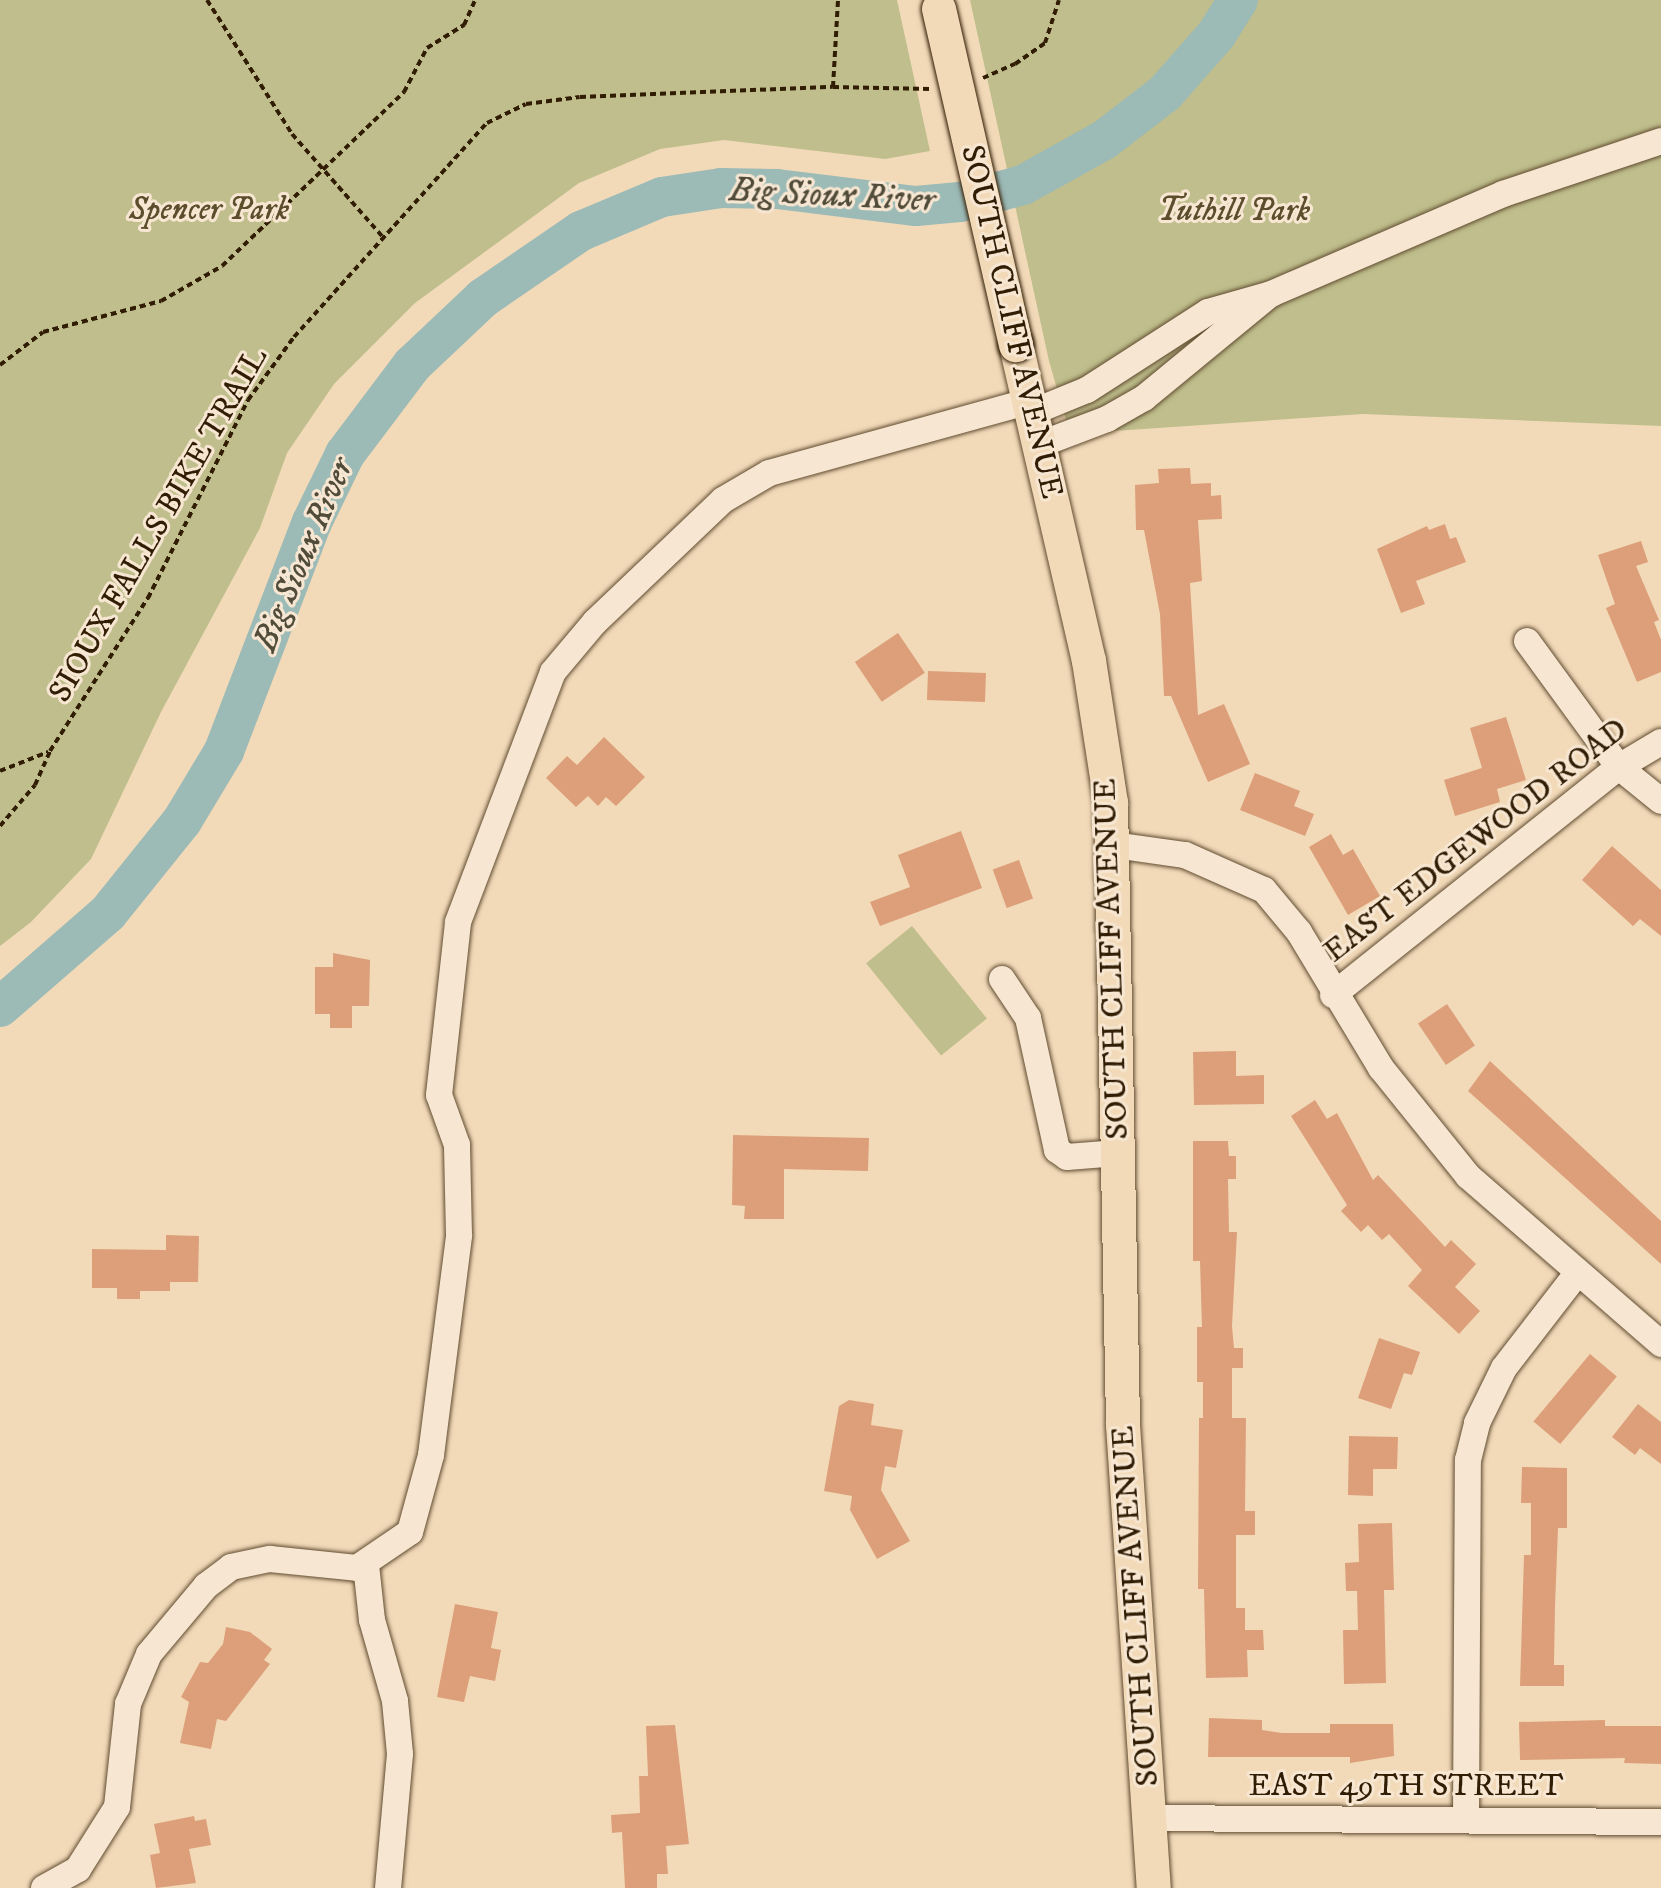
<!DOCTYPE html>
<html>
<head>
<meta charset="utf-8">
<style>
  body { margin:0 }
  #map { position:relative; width:1661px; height:1888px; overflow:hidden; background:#f2dab9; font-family:"IM FELL DW Pica",serif }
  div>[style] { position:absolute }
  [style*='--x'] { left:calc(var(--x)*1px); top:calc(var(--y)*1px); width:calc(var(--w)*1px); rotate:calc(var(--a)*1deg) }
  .green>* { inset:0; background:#bfbe8c; transform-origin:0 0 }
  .river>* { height:40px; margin:-20px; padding:0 20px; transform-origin:20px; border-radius:20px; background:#9cbab6 }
  .building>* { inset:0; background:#dc9f79; transform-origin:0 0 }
  .path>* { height:4px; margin-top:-2px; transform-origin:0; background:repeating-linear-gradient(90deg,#311c04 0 6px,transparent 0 10px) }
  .roads { filter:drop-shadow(0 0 2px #614c31) drop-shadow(0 0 2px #614c31) }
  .minor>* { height:26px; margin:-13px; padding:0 13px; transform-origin:13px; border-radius:13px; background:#f7e7d2 }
  .major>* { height:34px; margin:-17px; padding:0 17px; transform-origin:17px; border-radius:17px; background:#f2dab9 }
  .bridges { filter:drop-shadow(0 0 2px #311c04) drop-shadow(0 0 2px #311c04) }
  .major-bridge>* { height:34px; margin:-17px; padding:0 17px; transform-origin:17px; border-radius:17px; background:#f2dab9 }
  span { translate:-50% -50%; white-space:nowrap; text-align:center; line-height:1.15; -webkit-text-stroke:6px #f7e7d2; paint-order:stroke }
  .park-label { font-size:32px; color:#5c4d2d; font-style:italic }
  .street-label { font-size:32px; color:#311c04 }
  .water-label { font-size:34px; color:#514b39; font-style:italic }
</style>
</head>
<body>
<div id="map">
  <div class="green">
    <i style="clip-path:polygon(0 0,897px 0,930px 151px,885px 159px,724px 140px,660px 149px,579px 183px,415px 303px,334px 384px,287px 453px,260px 528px,161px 712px,91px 859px,31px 922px,0 946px)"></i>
    <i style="clip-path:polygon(970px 0,1661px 0,1661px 426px,1363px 414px,1070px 434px,1049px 361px)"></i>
    <i style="left:912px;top:926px;width:119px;height:59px;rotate:51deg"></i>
  </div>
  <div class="river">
    <i style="--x:0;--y:1007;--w:143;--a:-41"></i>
    <i style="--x:108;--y:913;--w:118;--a:-51.2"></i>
    <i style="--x:182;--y:821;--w:82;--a:-59"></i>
    <i style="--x:224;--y:751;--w:245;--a:-69"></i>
    <i style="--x:312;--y:522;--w:76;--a:-64.1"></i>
    <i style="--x:345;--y:454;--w:111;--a:-53"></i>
    <i style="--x:412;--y:365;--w:98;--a:-43.3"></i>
    <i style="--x:483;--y:298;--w:119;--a:-34.4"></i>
    <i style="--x:581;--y:231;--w:88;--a:-22.8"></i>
    <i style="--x:662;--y:197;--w:60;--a:-8.7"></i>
    <i style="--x:721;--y:188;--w:56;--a:1"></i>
    <i style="--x:777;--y:189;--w:140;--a:7"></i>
    <i style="--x:916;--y:206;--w:44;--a:-5.2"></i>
    <i style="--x:960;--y:202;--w:65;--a:-15.1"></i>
    <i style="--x:1023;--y:185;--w:93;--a:-29.1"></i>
    <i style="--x:1104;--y:140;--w:77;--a:-37.6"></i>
    <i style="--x:1165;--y:93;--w:77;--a:-48.7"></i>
    <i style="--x:1216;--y:35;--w:41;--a:-57.8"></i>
  </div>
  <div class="building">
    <i style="clip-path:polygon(1190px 468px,1191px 484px,1211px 483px,1211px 496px,1221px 495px,1222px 519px,1198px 520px,1202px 581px,1190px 583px,1198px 715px,1224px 704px,1250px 764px,1208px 782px,1171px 696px,1164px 696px,1160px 614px,1144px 530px,1136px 530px,1135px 485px,1159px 483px,1158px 469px)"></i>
    <i style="clip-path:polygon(1445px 524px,1450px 539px,1456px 537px,1466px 562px,1416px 581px,1425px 604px,1401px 613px,1377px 549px,1427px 526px,1429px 530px)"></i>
    <i style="clip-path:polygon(1641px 541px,1648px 562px,1636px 566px,1659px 620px,1654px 622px,1661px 640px,1661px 672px,1637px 682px,1606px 608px,1615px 604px,1598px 555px)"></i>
    <i style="left:898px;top:633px;width:48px;height:52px;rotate:56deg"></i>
    <i style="left:928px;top:671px;width:58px;height:29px;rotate:2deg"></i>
    <i style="clip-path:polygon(1506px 717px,1526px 780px,1497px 789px,1500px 802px,1455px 816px,1444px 780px,1482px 768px,1470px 728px)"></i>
    <i style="clip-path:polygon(604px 737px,645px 777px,616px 806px,606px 797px,598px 806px,588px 796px,576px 807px,546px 778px,567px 756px,577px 765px)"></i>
    <i style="clip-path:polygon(1255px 773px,1300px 791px,1294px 806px,1314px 814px,1305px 836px,1240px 810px)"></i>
    <i style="clip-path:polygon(961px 831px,982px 888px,880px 926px,870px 902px,910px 887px,898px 855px)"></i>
    <i style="clip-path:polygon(1331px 834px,1343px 855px,1353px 849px,1380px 896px,1348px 915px,1309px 847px)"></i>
    <i style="clip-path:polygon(1612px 846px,1661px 890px,1661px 936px,1640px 919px,1633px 926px,1582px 880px)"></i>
    <i style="left:1019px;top:860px;width:41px;height:28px;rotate:70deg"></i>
    <i style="clip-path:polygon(333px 953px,370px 960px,369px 1006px,352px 1006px,352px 1028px,330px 1028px,330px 1014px,315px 1014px,315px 967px,333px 967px)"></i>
    <i style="left:1447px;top:1004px;width:50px;height:35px;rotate:56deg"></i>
    <i style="clip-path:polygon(1236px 1051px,1236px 1076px,1264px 1075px,1264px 1104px,1194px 1105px,1193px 1052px)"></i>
    <i style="clip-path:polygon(1490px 1061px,1661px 1221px,1661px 1264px,1468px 1091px)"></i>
    <i style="clip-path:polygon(1315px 1100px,1327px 1119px,1337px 1113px,1373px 1180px,1378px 1175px,1445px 1247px,1451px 1240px,1476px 1264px,1455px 1287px,1480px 1311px,1459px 1334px,1408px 1286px,1422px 1270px,1389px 1234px,1382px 1240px,1368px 1225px,1361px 1232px,1341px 1211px,1347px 1205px,1291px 1116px)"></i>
    <i style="clip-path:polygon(733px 1135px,869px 1138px,868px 1171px,784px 1169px,784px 1219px,744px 1219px,745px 1206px,732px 1205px)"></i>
    <i style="clip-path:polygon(1193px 1141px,1228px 1141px,1229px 1156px,1236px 1156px,1236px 1179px,1228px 1179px,1229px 1232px,1237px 1232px,1232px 1326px,1234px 1348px,1243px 1348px,1243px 1368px,1232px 1368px,1232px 1418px,1246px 1418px,1245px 1511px,1255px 1511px,1255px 1535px,1236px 1535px,1236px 1608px,1245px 1608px,1245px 1630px,1263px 1630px,1264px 1650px,1247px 1650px,1248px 1677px,1206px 1678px,1204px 1589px,1198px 1589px,1199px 1418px,1203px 1418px,1203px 1382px,1197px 1382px,1197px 1327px,1202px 1327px,1200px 1261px,1193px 1261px)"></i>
    <i style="clip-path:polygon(166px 1235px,199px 1236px,198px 1282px,170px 1282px,170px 1291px,140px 1291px,140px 1299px,117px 1299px,117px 1288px,92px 1288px,92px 1249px,166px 1250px)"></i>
    <i style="clip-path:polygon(1379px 1338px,1420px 1352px,1412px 1375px,1404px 1373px,1391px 1409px,1358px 1398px)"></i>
    <i style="left:1590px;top:1354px;width:35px;height:88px;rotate:40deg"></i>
    <i style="clip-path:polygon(849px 1400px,874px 1404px,871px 1425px,903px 1430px,896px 1468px,885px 1466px,881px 1490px,910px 1541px,877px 1559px,850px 1510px,852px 1496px,824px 1491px,839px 1406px)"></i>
    <i style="clip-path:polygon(1638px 1404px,1661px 1422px,1661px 1464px,1640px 1448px,1635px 1455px,1612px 1437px)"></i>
    <i style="clip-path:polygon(1349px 1436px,1398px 1437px,1397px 1469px,1373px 1469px,1373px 1496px,1348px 1495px)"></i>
    <i style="clip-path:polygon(1522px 1467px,1567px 1468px,1567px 1528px,1558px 1528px,1555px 1606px,1554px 1665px,1564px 1665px,1564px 1686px,1520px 1686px,1524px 1555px,1531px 1555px,1531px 1503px,1521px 1503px)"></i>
    <i style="clip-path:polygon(1392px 1523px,1394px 1590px,1384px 1590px,1386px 1683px,1344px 1684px,1343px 1630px,1358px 1630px,1357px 1591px,1346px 1591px,1345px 1563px,1359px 1562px,1358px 1524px)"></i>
    <i style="clip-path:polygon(455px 1604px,498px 1612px,491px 1648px,501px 1650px,495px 1681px,470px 1676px,464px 1702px,437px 1697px)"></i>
    <i style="clip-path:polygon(226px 1627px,250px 1632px,272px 1649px,264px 1660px,270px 1664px,226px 1721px,217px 1719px,211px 1749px,180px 1743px,189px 1702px,181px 1697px,200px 1662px,208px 1663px,223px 1644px)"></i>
    <i style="clip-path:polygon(1209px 1718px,1262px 1720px,1262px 1730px,1282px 1733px,1330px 1733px,1330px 1724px,1393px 1724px,1394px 1756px,1350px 1763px,1350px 1757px,1208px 1757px)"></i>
    <i style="clip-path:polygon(1605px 1720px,1605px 1726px,1661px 1726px,1661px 1764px,1624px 1763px,1625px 1758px,1520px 1760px,1519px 1722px)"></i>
    <i style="clip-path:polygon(675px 1725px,689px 1844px,666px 1846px,668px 1874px,657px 1874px,657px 1888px,625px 1888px,622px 1832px,612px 1833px,611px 1815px,640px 1813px,639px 1776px,648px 1776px,646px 1726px)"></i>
    <i style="clip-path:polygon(194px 1816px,195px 1821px,206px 1819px,211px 1845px,189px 1849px,196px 1883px,156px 1888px,150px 1855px,160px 1853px,154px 1824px)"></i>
  </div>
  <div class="path">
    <i style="--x:207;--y:0;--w:159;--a:57.6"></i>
    <i style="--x:292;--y:134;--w:136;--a:48.6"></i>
    <i style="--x:983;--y:78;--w:35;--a:-24"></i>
    <i style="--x:1015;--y:64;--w:37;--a:-35"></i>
    <i style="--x:1045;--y:43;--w:45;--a:-72"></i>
    <i style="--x:833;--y:87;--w:87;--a:-86.7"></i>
    <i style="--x:0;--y:365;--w:54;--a:-37.5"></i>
    <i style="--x:43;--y:332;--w:122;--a:-14.7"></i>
    <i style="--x:161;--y:301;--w:70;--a:-29.8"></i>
    <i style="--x:222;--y:266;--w:252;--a:-43.7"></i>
    <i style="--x:404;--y:92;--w:50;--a:-62.4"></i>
    <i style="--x:427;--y:48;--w:44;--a:-31.9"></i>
    <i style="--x:464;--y:25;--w:27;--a:-66"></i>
    <i style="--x:0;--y:771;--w:52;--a:-21.6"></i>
    <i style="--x:0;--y:826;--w:54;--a:-49.5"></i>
    <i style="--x:35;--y:785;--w:37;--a:-66"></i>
    <i style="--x:50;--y:751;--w:182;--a:-57.4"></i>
    <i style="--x:148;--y:598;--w:222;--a:-63.2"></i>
    <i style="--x:248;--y:400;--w:78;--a:-53.9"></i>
    <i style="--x:294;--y:337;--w:288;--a:-48"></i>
    <i style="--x:487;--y:123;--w:43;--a:-26"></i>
    <i style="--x:526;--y:104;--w:54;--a:-7.4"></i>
    <i style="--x:580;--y:97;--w:253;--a:-2.3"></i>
    <i style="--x:833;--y:87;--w:98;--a:1.2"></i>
  </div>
  <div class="roads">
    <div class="minor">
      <i style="--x:1033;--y:412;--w:58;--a:-22.2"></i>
      <i style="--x:1087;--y:390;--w:144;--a:-32.8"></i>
      <i style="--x:1208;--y:312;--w:66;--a:-15.9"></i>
      <i style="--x:1271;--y:294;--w:253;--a:-23.3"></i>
      <i style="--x:1503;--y:194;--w:167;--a:-18.5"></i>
      <i style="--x:1041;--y:444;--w:71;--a:-20.7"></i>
      <i style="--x:1107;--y:419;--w:43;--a:-29.6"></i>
      <i style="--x:1144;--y:398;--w:161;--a:-39.4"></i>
      <i style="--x:1527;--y:641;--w:156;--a:53.9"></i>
      <i style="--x:1619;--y:767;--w:54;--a:39"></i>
      <i style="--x:1114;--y:845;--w:72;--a:8"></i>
      <i style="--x:1185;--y:855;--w:86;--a:23.9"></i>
      <i style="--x:1264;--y:890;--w:55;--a:50.2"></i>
      <i style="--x:1299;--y:932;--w:159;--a:58.9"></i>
      <i style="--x:1381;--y:1068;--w:139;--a:51.1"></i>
      <i style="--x:1468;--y:1176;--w:256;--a:41"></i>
      <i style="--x:1002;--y:979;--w:47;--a:56.3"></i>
      <i style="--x:1028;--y:1018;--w:135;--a:77.6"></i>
      <i style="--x:1057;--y:1150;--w:12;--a:35"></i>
      <i style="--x:1067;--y:1157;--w:51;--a:-4.5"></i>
      <i style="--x:1333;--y:995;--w:366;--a:-38.6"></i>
      <i style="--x:1619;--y:767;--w:49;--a:-30.8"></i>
      <i style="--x:366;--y:1565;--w:55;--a:83.8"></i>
      <i style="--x:372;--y:1620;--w:84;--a:74.1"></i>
      <i style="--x:395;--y:1701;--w:53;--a:84.6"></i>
      <i style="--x:400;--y:1754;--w:135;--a:95.1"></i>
      <i style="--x:1150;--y:1818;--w:511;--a:0.45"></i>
      <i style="--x:1466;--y:1820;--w:360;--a:-89.7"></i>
      <i style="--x:1468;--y:1460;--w:38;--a:-76"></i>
      <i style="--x:1477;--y:1423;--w:61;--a:-63.9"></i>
      <i style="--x:1504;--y:1368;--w:118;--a:-52.3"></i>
      <i style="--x:44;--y:1888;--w:39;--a:-29"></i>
      <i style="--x:78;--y:1869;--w:73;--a:-57.8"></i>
      <i style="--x:117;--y:1807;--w:104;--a:-83.9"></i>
      <i style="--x:128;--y:1704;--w:54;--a:-67.2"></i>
      <i style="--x:149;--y:1654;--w:89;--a:-50"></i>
      <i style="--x:206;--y:1586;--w:31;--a:-37"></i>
      <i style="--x:231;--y:1567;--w:40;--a:-12"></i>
      <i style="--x:270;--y:1559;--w:87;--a:5.9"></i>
      <i style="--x:357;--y:1568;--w:64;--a:-34.2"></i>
      <i style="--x:410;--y:1532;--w:80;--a:-74.7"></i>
      <i style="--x:431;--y:1455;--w:222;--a:-82.7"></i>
      <i style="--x:459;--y:1235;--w:90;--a:-91.3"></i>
      <i style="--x:457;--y:1145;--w:53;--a:-109.8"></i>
      <i style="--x:439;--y:1095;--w:174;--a:-83.7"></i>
      <i style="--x:458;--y:922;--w:267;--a:-69.2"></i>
      <i style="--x:553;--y:672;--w:65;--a:-50"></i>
      <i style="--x:595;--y:622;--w:177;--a:-43.6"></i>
      <i style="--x:723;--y:500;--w:53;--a:-30.4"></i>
      <i style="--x:769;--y:473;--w:271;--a:-15.4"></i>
    </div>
    <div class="major">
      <i style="--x:1016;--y:345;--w:324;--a:77"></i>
      <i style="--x:1089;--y:661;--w:144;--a:81.2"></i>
      <i style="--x:1111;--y:803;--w:622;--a:88.89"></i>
      <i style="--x:1123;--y:1425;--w:464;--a:86.2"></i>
    </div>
  </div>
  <div class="bridges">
    <div class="major-bridge">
      <i style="--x:939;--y:9;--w:345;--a:77.1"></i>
    </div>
  </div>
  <div class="park-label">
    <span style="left:209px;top:210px">Spencer Park</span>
    <span style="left:1234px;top:211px">Tuthill Park</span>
  </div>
  <div class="street-label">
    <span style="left:1011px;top:322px;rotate:77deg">SOUTH CLIFF AVENUE</span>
    <span style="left:159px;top:525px;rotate:-60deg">SIOUX FALLS BIKE TRAIL</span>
    <span style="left:1476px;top:841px;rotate:-38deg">EAST EDGEWOOD ROAD</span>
    <span style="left:1112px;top:959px;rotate:-92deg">SOUTH CLIFF AVENUE</span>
    <span style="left:1136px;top:1606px;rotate:-94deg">SOUTH CLIFF AVENUE</span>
    <span style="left:1406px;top:1786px">EAST 49TH STREET</span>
  </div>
  <div class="water-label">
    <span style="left:832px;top:196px;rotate:3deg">Big Sioux River</span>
    <span style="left:304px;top:555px;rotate:-67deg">Big Sioux River</span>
  </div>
</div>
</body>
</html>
